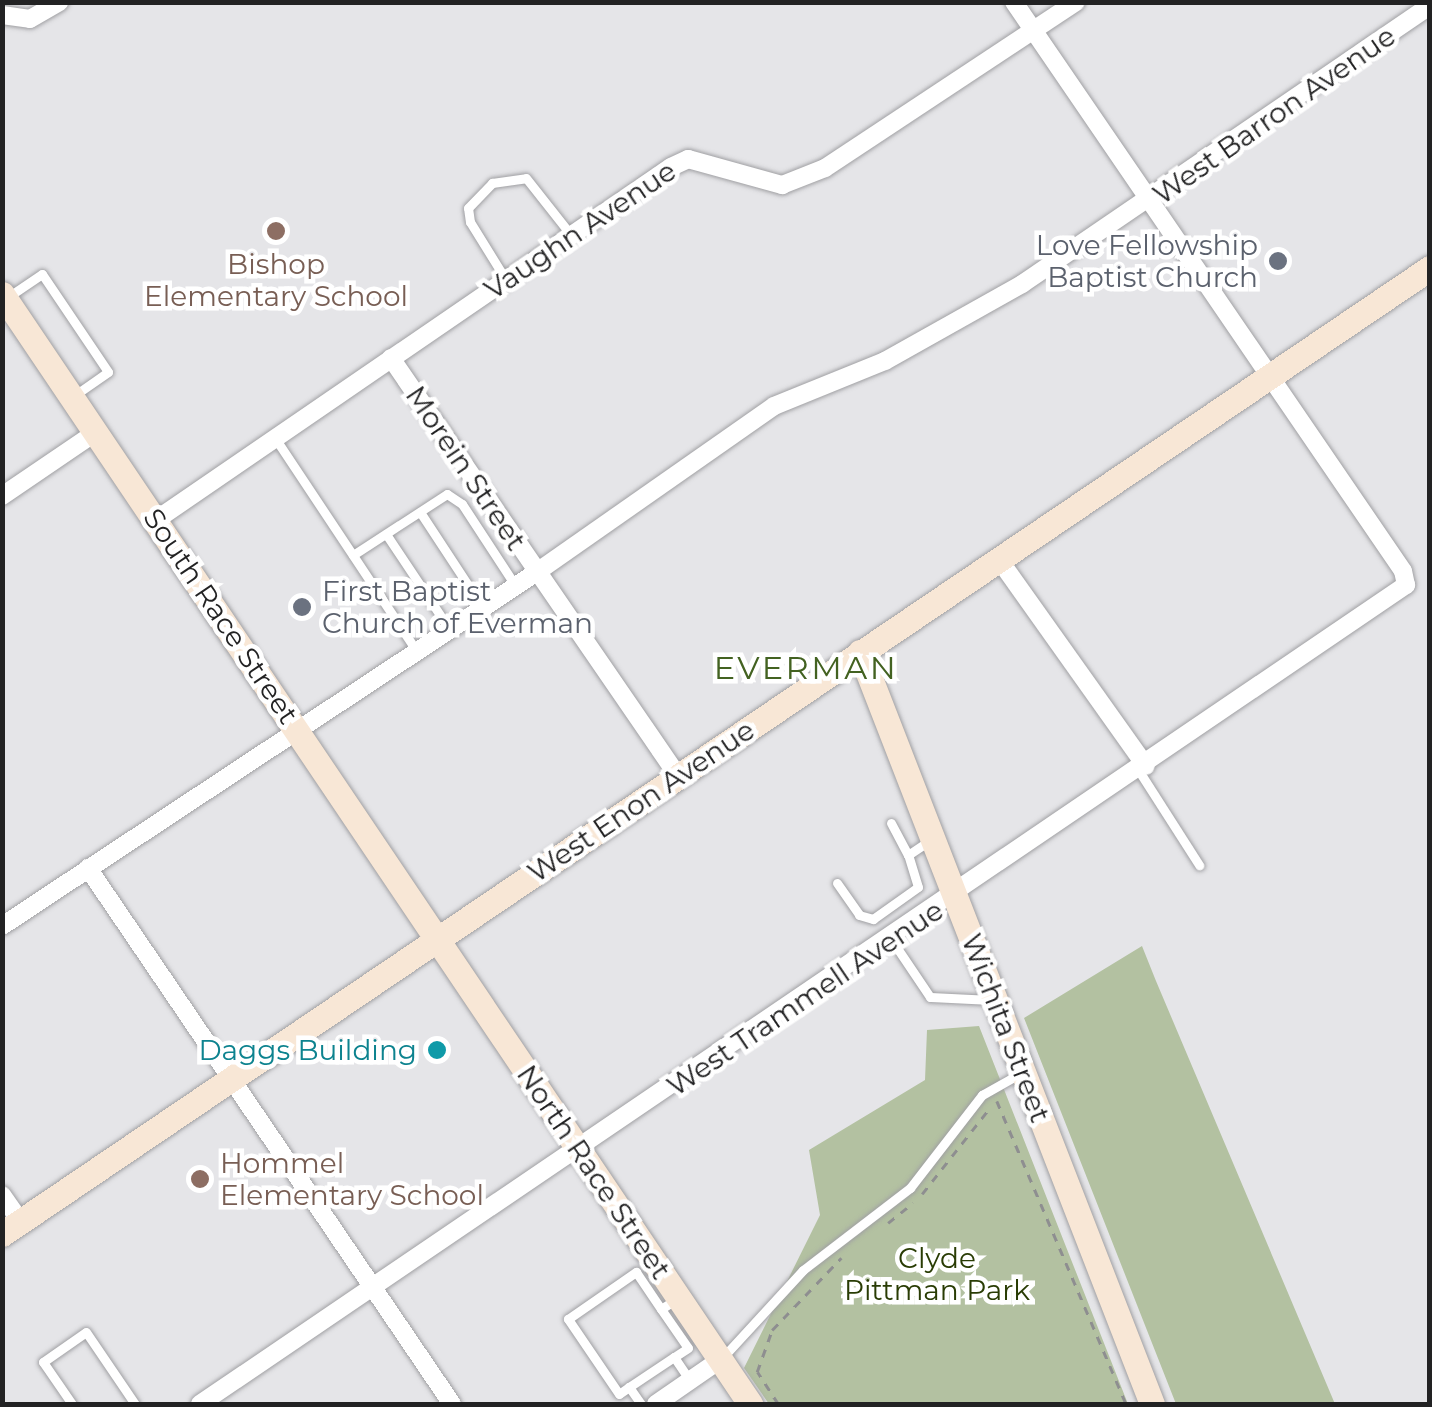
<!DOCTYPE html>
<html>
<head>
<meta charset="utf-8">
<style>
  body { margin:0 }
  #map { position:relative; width:1432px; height:1407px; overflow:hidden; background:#e5e5e8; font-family:Montserrat,sans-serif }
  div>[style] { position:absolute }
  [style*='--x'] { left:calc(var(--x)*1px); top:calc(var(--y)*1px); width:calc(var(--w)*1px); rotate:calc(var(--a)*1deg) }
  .green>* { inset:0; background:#b3c1a1 }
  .path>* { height:2.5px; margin-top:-1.25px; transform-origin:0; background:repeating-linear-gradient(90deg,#8e8e90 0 8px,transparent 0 16px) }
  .roads { filter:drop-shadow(0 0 2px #a0a0a3) drop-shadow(0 0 2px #a0a0a3) }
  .lane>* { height:9px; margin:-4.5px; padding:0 4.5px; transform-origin:4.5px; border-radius:4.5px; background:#fff }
  .street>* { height:18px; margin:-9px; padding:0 9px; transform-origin:9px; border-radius:9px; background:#fff }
  .secondary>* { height:25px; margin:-12.5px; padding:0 12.5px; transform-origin:12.5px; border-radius:12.5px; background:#f8e7d6 }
  .dots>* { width:28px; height:28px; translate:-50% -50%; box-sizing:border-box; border:5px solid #fff; border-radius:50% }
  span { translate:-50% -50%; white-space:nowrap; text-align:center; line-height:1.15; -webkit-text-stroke:9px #fff; paint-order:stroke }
  .street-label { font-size:28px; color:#222223 }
  .worship-label { font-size:28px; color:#5b616d }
  .right { translate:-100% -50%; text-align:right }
  .left { translate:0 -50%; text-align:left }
  .education-label { font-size:28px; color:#785e54 }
  .culture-label { font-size:28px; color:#0d838f }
  .park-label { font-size:28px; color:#293c04 }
  .quarter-label { font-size:32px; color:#436221; letter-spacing:2.5px }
  .frame { position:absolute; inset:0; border:5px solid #222223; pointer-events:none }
</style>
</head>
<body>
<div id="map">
  <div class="green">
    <i style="clip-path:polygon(1142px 946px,1156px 981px,1335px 1404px,1176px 1404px,1024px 1018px)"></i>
    <i style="clip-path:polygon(979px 1026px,1128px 1404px,769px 1404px,744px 1368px,820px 1215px,809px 1150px,925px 1080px,927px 1030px)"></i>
  </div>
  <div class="path">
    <i style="--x:997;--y:1101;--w:329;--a:66.9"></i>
    <i style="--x:922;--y:1194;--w:107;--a:-51.8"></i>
    <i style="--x:888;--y:1223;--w:32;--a:-39"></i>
    <i style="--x:778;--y:1404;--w:38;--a:-123"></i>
    <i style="--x:757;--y:1372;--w:45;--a:-70.3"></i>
    <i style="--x:772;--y:1330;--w:100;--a:-46.2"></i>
  </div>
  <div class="roads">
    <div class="lane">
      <i style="--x:506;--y:280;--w:68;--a:-121.8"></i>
      <i style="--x:470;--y:222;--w:14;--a:-98"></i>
      <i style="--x:468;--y:208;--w:35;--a:-46"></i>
      <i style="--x:492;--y:183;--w:34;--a:-8"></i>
      <i style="--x:526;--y:178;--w:73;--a:51.7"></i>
      <i style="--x:8;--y:297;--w:41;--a:-34.1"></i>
      <i style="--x:42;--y:274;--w:118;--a:56"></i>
      <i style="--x:108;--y:372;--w:40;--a:145.1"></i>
      <i style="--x:275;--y:438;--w:257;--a:56.4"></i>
      <i style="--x:420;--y:512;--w:115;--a:56.7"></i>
      <i style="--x:386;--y:534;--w:115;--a:56.3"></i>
      <i style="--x:353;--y:555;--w:112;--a:-33"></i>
      <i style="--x:447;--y:494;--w:18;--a:34"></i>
      <i style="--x:462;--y:504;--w:97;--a:56.8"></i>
      <i style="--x:1139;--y:771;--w:112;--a:57.4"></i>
      <i style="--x:891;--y:823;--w:36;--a:62"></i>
      <i style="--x:908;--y:855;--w:27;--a:-34"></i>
      <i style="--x:837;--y:883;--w:39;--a:55"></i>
      <i style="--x:859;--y:915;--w:15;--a:16"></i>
      <i style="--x:873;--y:919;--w:55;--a:-35.4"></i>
      <i style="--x:918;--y:887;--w:34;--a:-107"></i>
      <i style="--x:891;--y:939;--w:70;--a:56.1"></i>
      <i style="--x:930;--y:997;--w:62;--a:2.8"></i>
      <i style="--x:678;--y:1298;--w:20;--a:147"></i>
      <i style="--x:661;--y:1309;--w:47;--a:55.3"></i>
      <i style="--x:688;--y:1348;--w:17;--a:147"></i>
      <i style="--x:674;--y:1357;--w:29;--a:56"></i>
      <i style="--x:724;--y:1356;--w:117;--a:-47.4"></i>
      <i style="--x:803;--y:1270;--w:135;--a:-37.5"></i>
      <i style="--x:910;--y:1188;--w:118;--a:-52.3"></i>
      <i style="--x:982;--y:1095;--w:45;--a:-29.4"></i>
      <i style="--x:629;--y:1387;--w:54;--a:-33.7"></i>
      <i style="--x:72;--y:1404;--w:51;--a:-124.6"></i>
      <i style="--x:43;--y:1362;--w:52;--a:-34.9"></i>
      <i style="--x:86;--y:1332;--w:87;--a:55.8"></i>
      <i style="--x:641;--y:1404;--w:21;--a:-125"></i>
      <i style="--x:629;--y:1387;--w:12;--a:145"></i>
      <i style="--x:619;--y:1394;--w:91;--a:-124.2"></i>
      <i style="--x:568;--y:1319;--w:83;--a:-34.7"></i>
      <i style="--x:636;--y:1272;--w:45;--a:56"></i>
    </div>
    <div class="street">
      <i style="--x:2;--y:15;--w:28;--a:8"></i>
      <i style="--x:30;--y:19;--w:34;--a:-30"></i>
      <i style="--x:391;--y:358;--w:507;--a:55.53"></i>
      <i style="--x:2;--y:496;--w:114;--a:-34.2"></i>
      <i style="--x:156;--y:520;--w:624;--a:-34.43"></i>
      <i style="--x:671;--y:167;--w:19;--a:-25"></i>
      <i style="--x:688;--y:159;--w:98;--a:15.5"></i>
      <i style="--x:782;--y:185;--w:46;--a:-21.6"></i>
      <i style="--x:825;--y:168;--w:301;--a:-33.5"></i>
      <i style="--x:998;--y:558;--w:255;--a:54.6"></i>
      <i style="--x:88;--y:868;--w:648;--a:55.82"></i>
      <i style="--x:2;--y:926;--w:642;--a:-33.49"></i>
      <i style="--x:537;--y:572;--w:289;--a:-35"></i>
      <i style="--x:774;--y:406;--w:120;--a:-22.1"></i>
      <i style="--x:885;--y:361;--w:157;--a:-29.3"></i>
      <i style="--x:1022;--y:284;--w:494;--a:-34.3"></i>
      <i style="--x:2;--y:1195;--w:33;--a:55"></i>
      <i style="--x:200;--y:1404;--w:1458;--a:-34.18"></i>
      <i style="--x:1406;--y:585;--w:14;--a:-102"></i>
      <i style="--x:1403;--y:571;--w:689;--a:-124.36"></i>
      <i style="--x:656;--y:1404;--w:79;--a:-34.7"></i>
    </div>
    <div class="secondary">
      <i style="--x:2;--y:294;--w:1339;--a:56.02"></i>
      <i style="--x:860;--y:652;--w:807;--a:68.78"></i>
      <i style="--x:2;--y:1234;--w:1724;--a:-34.08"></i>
    </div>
  </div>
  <div class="dots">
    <i style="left:276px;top:231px;background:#8d6e63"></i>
    <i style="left:1278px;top:261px;background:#6b7280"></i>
    <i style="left:302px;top:607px;background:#6b7280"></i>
    <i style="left:437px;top:1050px;background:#0f9aa8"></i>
    <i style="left:200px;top:1179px;background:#8d6e63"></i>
  </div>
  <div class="street-label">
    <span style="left:1274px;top:115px;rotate:-35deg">West Barron Avenue</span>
    <span style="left:580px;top:230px;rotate:-34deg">Vaughn Avenue</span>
    <span style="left:466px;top:468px;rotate:56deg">Morein Street</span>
    <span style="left:221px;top:616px;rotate:56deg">South Race Street</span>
    <span style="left:641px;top:801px;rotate:-34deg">West Enon Avenue</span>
    <span style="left:805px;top:998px;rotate:-34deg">West Trammell Avenue</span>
    <span style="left:1006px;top:1028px;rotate:69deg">Wichita Street</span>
    <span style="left:594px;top:1172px;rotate:56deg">North Race Street</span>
  </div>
  <div class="worship-label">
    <span class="right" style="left:1258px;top:261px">Love Fellowship<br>Baptist Church</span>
    <span class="left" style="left:322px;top:607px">First Baptist<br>Church of Everman</span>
  </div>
  <div class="education-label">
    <span style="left:276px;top:280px">Bishop<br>Elementary School</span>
    <span class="left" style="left:220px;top:1179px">Hommel<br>Elementary School</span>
  </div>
  <div class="culture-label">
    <span class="right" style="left:417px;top:1050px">Daggs Building</span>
  </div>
  <div class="park-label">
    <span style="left:937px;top:1274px">Clyde<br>Pittman Park</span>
  </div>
  <div class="quarter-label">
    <span style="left:806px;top:668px">EVERMAN</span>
  </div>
  <div class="frame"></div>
</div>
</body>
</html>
